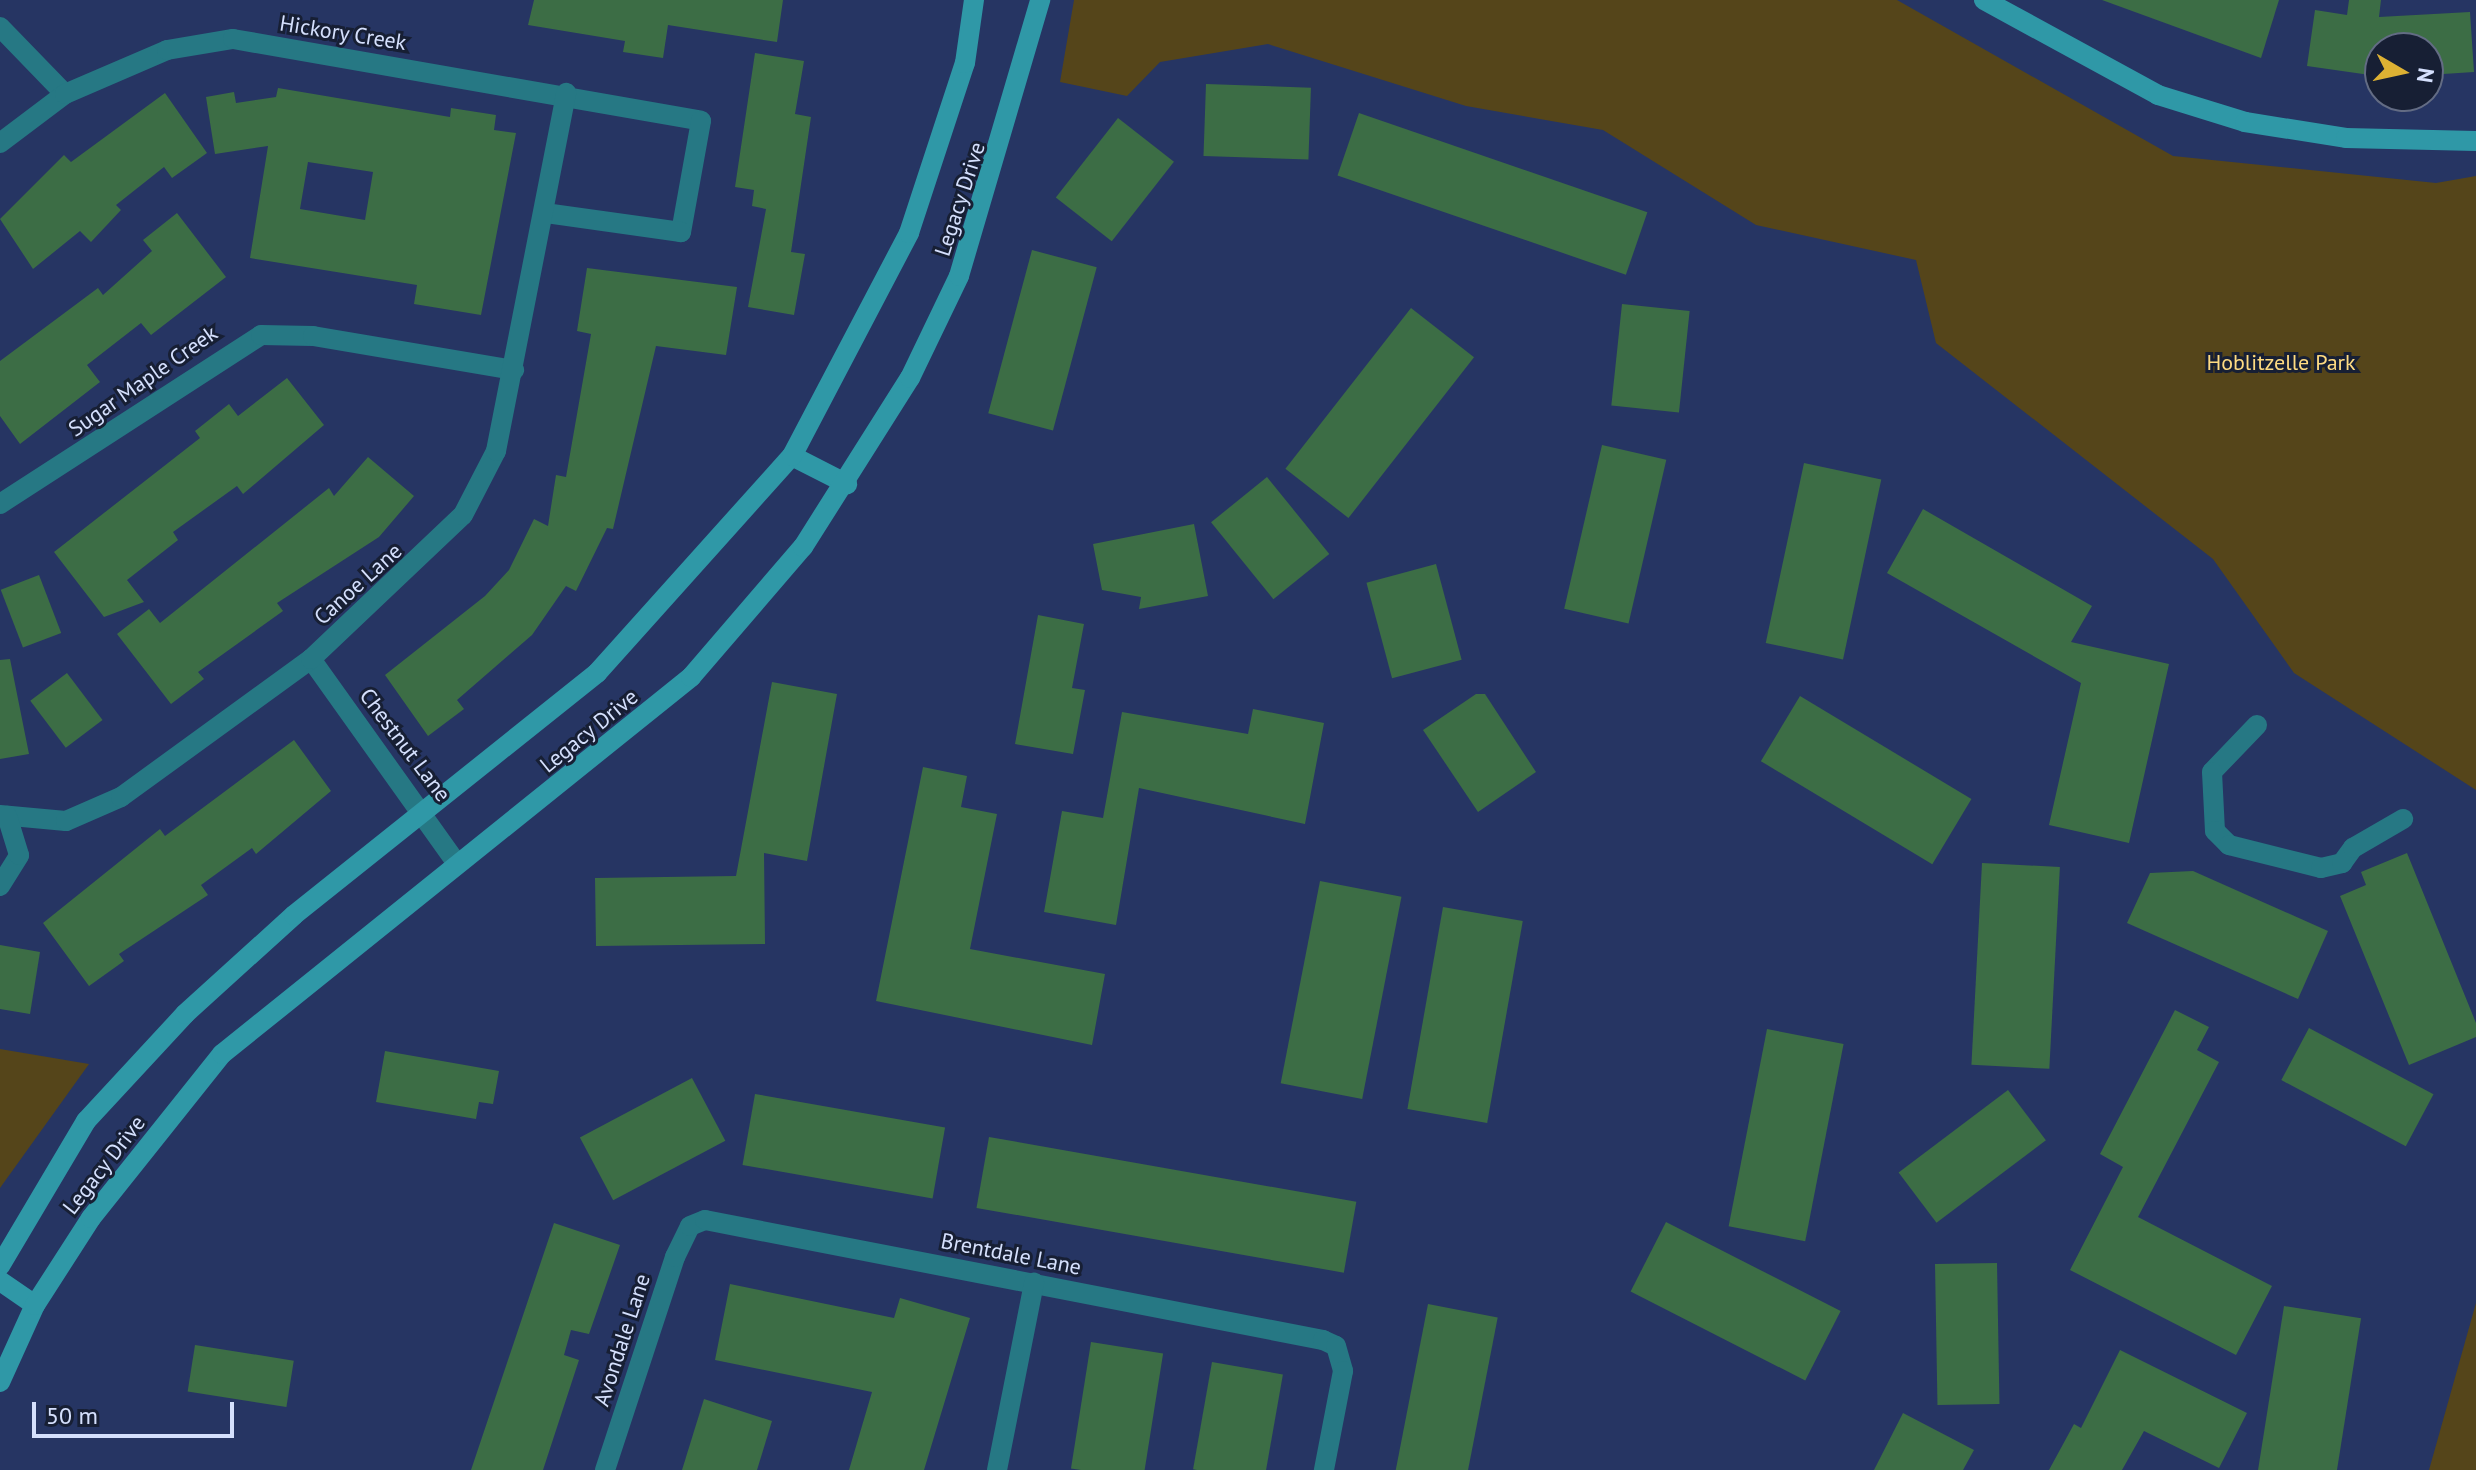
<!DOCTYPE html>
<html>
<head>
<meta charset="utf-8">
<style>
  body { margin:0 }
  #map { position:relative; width:2476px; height:1470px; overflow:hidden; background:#263563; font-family:"PT Sans",sans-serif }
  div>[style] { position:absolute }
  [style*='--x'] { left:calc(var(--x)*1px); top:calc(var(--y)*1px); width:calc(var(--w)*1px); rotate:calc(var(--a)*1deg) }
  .green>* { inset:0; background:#55451a }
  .building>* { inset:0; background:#3c6d45; transform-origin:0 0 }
  .street>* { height:20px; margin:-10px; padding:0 10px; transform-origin:10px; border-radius:10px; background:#267884 }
  .secondary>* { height:20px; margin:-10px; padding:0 10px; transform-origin:10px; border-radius:10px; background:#2f98a7 }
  span { translate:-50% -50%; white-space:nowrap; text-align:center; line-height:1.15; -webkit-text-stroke:6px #171f34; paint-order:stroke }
  .street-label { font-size:22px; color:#d5e0fd }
  .park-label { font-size:22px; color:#fedb82 }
  .north { position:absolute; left:2364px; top:32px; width:80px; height:80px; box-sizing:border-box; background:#171f34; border:2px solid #636c84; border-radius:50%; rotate:99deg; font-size:22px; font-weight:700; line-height:32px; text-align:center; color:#d5e0fd }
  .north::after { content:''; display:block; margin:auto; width:28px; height:36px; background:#ddb133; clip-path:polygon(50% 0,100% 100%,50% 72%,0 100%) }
  .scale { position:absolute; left:32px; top:1402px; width:202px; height:36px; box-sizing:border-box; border:4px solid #d5e0fd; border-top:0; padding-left:10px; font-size:24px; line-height:28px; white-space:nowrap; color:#d5e0fd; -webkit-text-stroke:6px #171f34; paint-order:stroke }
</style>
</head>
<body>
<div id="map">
  <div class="green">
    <i style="clip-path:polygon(1074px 0,1897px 0,2173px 156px,2436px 183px,2476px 176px,2476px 790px,2294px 673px,2213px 559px,1936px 343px,1916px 260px,1756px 225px,1603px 130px,1466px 106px,1268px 44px,1160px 62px,1127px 96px,1060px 82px)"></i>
    <i style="clip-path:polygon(0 1049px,89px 1064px,0 1188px)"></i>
    <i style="clip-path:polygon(2476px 1303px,2476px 1470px,2429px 1470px)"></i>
  </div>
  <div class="building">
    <i style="clip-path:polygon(534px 0,783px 0,777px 42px,668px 25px,663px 58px,623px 52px,625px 41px,528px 25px)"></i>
    <i style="clip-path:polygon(2102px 0,2279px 0,2261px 58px)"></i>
    <i style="clip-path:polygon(2349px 0,2381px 0,2379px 17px,2470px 12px,2474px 72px,2428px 75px,2428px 48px,2374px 48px,2370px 75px,2307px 66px,2315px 10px,2347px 15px)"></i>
    <i style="clip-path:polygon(755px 53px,804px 61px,795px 114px,811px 117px,791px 252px,805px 254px,794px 315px,748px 307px,766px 209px,752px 206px,754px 190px,735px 187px)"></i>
    <i style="left:1206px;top:84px;width:105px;height:72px;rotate:2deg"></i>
    <i style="clip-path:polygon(evenodd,278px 88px,450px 117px,451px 108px,496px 115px,494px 130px,516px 133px,481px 315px,414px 304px,417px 285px,250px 258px,268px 146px,215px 154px,206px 97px,234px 92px,236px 103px,276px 97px,278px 88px,308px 162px,373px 172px,365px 220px,300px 209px,308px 162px)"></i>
    <i style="clip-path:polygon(165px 93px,207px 153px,172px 178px,164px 167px,116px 205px,121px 210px,91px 242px,80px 231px,33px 269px,0 219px,64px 155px,71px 162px)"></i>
    <i style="left:1359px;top:113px;width:305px;height:66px;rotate:19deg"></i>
    <i style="left:1118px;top:118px;width:71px;height:101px;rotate:38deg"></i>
    <i style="clip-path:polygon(177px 213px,226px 277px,151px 335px,141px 323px,87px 365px,100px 382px,20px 444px,0 416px,0 361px,98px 288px,103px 295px,152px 251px,143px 240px)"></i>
    <i style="left:1032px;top:250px;width:67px;height:169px;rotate:15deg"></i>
    <i style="clip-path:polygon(587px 268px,737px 287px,726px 355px,656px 346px,613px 529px,607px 528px,576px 591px,566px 586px,532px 635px,457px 700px,464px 709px,428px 736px,385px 675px,485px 596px,509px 570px,534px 519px,548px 526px,556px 475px,566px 477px,591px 334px,577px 331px)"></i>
    <i style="left:1622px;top:304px;width:68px;height:102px;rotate:6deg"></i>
    <i style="left:1411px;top:308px;width:80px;height:204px;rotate:38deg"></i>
    <i style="clip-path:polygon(287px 378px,324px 425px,243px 494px,237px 486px,173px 532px,178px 540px,127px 580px,144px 602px,104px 617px,54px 552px,200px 438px,195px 431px,229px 404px,238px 416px)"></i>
    <i style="left:1602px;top:445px;width:66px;height:168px;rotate:13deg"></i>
    <i style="clip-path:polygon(368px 457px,414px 496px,379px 537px,277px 603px,283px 611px,198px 672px,204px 679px,171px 704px,117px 634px,149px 609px,160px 623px,329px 488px,334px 496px)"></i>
    <i style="left:1804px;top:463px;width:79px;height:184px;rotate:12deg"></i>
    <i style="left:1267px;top:477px;width:99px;height:72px;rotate:51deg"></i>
    <i style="clip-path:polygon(1923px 509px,2092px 606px,2071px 642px,2169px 664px,2129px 843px,2049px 825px,2081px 683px,1887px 573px)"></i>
    <i style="clip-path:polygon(1194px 524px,1208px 596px,1139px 609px,1141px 597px,1102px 590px,1093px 544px)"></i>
    <i style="left:1436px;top:564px;width:99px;height:72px;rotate:75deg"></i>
    <i style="left:39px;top:575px;width:62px;height:41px;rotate:69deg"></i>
    <i style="clip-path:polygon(1038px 615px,1084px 624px,1072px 688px,1085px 690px,1073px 754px,1015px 744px)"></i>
    <i style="clip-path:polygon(10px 659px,29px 754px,0 759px,0 660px)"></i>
    <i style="left:67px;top:673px;width:59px;height:46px;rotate:53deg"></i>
    <i style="clip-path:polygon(772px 682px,837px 694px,807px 861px,764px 853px,765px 944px,596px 946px,595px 878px,736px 876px)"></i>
    <i style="clip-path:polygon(1476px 694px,1485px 694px,1536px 772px,1478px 812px,1423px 730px)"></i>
    <i style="left:1800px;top:696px;width:200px;height:76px;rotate:31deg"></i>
    <i style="clip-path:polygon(1253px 709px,1324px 723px,1305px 824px,1139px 788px,1116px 925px,1044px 912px,1062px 811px,1103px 818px,1122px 712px,1248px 734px)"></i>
    <i style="clip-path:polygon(294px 740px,331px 791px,256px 854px,252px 848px,201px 885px,208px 895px,119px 954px,124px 961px,89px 986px,43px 923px,160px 829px,165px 836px)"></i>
    <i style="clip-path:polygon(923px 767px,967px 776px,961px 807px,997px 814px,970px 949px,1105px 974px,1092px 1045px,876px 1001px)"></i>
    <i style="clip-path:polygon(2407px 853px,2476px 1023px,2476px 1037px,2409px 1065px,2340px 896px,2366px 885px,2361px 872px)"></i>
    <i style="left:1982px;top:863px;width:78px;height:202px;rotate:3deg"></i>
    <i style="clip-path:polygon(2193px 871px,2328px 931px,2298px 999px,2127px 923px,2150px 873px)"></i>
    <i style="left:1320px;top:881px;width:83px;height:206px;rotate:11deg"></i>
    <i style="left:1443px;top:907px;width:81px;height:205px;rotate:10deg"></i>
    <i style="clip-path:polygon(0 945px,40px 952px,30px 1014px,0 1009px)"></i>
    <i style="clip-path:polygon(2175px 1010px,2209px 1027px,2197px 1050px,2219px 1062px,2138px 1217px,2272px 1286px,2236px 1355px,2070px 1270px,2123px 1167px,2100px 1154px)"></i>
    <i style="left:2309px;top:1028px;width:141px;height:59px;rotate:28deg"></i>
    <i style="left:1767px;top:1029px;width:78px;height:201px;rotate:11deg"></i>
    <i style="clip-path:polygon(385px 1051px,499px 1071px,493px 1104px,479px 1102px,476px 1119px,376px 1102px)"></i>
    <i style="left:692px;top:1078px;width:71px;height:127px;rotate:62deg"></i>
    <i style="left:2008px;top:1090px;width:63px;height:137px;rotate:53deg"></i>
    <i style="left:755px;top:1094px;width:193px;height:72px;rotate:10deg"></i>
    <i style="left:989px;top:1137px;width:373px;height:72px;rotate:10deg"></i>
    <i style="left:1666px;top:1222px;width:196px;height:78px;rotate:27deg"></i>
    <i style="clip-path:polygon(554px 1223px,620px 1245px,589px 1334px,571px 1330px,564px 1355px,579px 1360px,543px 1470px,471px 1470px)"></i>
    <i style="left:1997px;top:1263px;width:141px;height:62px;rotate:89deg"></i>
    <i style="clip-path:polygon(730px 1284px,894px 1318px,900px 1298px,970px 1318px,924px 1470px,849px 1470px,872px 1392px,715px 1360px)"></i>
    <i style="left:1428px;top:1304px;width:71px;height:169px;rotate:11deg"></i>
    <i style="left:2284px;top:1306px;width:78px;height:166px;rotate:9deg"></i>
    <i style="left:1091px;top:1342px;width:73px;height:128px;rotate:9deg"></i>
    <i style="left:195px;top:1345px;width:100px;height:47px;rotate:9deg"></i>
    <i style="clip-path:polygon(2120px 1350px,2247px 1413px,2219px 1468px,2144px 1431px,2122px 1470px,2049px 1470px,2074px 1424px,2081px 1428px)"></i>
    <i style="left:1212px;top:1362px;width:72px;height:109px;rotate:10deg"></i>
    <i style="clip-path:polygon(704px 1399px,772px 1421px,757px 1470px,682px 1470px)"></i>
    <i style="clip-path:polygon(1903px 1413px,1974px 1450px,1963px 1470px,1874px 1470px)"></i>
  </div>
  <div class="street">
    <i style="--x:0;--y:27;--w:93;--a:45.9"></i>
    <i style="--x:0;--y:143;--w:81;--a:-37"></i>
    <i style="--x:65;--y:94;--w:111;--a:-23.3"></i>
    <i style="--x:167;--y:50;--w:67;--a:-9.5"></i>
    <i style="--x:233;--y:39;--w:475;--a:9.9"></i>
    <i style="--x:701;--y:121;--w:113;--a:100.2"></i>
    <i style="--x:681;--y:232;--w:136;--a:-172"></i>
    <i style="--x:0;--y:504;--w:311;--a:-32.9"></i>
    <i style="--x:261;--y:335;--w:52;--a:1.1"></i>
    <i style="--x:313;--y:336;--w:204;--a:9.6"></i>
    <i style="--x:311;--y:659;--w:249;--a:54.5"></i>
    <i style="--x:2257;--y:725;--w:65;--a:133.8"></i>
    <i style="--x:2212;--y:772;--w:59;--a:87.1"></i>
    <i style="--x:2215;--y:831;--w:20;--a:45"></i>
    <i style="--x:2229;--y:845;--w:95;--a:14"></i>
    <i style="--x:2321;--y:868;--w:22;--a:-13"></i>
    <i style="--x:2342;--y:863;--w:19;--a:-54"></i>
    <i style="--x:2353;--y:848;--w:58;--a:-30.1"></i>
    <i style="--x:0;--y:815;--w:66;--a:5.2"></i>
    <i style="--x:66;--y:821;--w:60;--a:-23.6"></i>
    <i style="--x:121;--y:797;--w:235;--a:-36"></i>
    <i style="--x:311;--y:659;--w:209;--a:-43.5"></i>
    <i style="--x:463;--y:515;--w:72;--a:-62.7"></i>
    <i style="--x:496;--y:451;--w:365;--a:-78.9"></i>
    <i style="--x:0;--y:886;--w:36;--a:-58"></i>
    <i style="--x:19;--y:855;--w:41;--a:-107.1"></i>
    <i style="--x:605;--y:1470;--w:224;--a:-71.8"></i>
    <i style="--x:675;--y:1257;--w:34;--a:-64"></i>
    <i style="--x:690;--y:1226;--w:16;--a:-22"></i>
    <i style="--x:705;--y:1220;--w:630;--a:10.99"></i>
    <i style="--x:1323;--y:1340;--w:14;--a:25"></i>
    <i style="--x:1336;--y:1346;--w:26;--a:74"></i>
    <i style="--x:1343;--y:1371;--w:101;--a:100.9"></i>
    <i style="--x:997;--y:1470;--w:191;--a:-78.8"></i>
  </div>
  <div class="secondary">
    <i style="--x:1984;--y:0;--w:198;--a:28.6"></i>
    <i style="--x:2158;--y:95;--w:91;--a:17.2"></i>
    <i style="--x:2245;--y:122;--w:102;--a:9"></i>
    <i style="--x:2346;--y:138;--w:130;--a:1.3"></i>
    <i style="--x:792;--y:456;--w:62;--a:27"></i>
    <i style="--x:0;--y:1266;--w:169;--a:-59.3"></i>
    <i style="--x:86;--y:1121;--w:146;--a:-47.2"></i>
    <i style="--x:185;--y:1014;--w:147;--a:-42.2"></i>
    <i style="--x:294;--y:915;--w:388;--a:-38.6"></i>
    <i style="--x:597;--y:673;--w:292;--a:-48.1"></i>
    <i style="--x:792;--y:456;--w:252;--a:-62.3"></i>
    <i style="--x:909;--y:233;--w:179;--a:-71.8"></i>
    <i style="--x:965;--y:63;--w:64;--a:-81.9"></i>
    <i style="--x:0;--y:1281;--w:42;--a:34.4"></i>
    <i style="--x:0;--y:1382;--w:85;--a:-65.6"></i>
    <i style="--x:35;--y:1305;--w:103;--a:-57.2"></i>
    <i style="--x:91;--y:1218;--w:210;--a:-51.4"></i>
    <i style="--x:222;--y:1054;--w:602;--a:-38.79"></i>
    <i style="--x:691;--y:677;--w:172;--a:-49.3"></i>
    <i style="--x:803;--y:547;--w:200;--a:-57.7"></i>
    <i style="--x:910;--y:378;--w:113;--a:-64.3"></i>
    <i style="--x:959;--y:276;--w:288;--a:-73.6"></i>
  </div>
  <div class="street-label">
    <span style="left:343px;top:33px;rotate:9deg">Hickory Creek</span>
    <span style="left:960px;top:199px;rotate:-72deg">Legacy Drive</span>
    <span style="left:143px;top:381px;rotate:-35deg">Sugar Maple Creek</span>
    <span style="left:358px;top:584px;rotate:-42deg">Canoe Lane</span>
    <span style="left:589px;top:731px;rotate:-39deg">Legacy Drive</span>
    <span style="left:405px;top:745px;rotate:53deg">Chestnut Lane</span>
    <span style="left:104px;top:1165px;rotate:-52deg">Legacy Drive</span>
    <span style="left:1011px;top:1254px;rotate:11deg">Brentdale Lane</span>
    <span style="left:622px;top:1340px;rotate:-72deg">Avondale Lane</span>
  </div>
  <div class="park-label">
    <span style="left:2281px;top:363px">Hoblitzelle Park</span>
  </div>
  <div class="north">N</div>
  <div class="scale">50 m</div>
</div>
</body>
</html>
